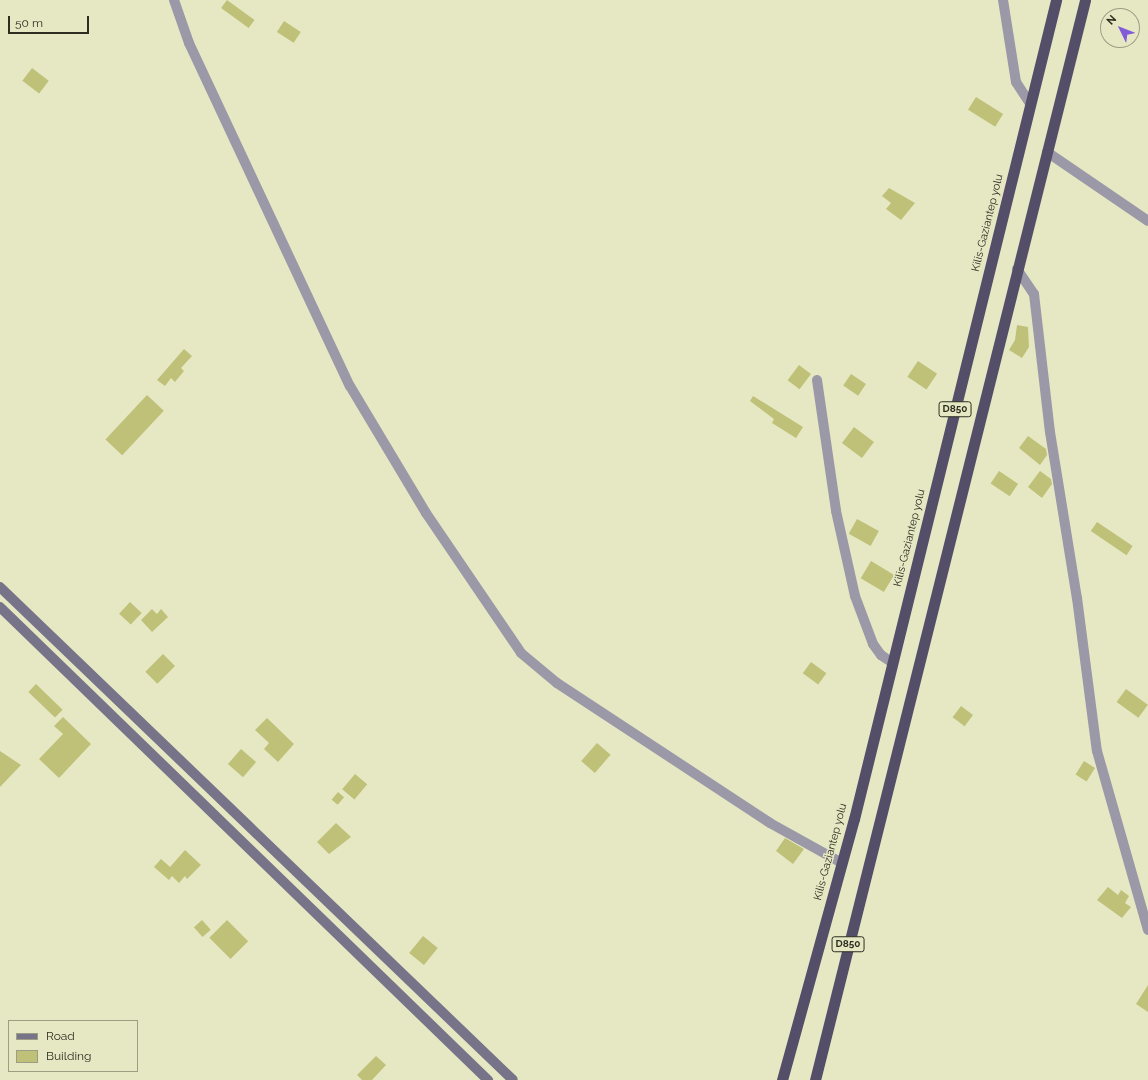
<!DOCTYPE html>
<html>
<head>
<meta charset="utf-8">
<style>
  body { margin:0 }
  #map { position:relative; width:1148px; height:1080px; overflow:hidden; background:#e6e8c4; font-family:Raleway,sans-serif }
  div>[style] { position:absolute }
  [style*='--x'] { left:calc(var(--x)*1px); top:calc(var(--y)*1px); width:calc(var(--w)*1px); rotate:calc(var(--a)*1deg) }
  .building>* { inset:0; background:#bec177; transform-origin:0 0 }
  .minor>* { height:10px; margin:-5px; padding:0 5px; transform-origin:5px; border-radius:5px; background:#9b98a7 }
  .tertiary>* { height:10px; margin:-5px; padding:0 5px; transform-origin:5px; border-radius:5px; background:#9b98a7 }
  .secondary>* { height:10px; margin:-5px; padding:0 5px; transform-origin:5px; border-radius:5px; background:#777388 }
  .trunk>* { height:11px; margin:-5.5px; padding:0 5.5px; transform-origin:5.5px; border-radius:5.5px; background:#544e69 }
  span { translate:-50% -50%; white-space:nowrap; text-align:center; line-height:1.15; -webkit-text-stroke:3px #e6e8c4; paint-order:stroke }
  .shield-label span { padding:1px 3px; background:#e6e8c4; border:1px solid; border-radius:3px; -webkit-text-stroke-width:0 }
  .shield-label { font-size:10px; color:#2d2d20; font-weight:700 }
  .street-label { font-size:11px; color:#2d2d20 }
  .legend { position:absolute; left:8px; top:1020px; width:130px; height:52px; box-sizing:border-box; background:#e6e8c4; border:1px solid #9c9d82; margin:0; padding:5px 7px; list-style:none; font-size:12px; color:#2d2d20 }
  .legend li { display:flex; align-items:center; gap:8px; height:20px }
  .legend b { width:20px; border:1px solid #9c9d82 }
  .north { position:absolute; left:1100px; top:8px; width:40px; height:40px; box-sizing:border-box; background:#e6e8c4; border:1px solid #9c9d82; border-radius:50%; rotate:313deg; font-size:11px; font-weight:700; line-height:16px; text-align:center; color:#2d2d20 }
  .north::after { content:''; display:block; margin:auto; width:14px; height:18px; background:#815cd6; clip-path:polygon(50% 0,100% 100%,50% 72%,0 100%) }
  .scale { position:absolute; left:8px; top:16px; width:81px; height:18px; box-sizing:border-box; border:2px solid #2d2d20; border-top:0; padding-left:5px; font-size:12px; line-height:14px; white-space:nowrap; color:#2d2d20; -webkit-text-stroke:3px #e6e8c4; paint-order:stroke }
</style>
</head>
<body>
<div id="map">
  <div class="building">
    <i style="left:227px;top:0;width:34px;height:10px;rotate:36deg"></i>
    <i style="left:284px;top:21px;width:20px;height:13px;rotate:33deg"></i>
    <i style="left:32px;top:68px;width:21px;height:16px;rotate:37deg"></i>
    <i style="left:976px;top:97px;width:32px;height:15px;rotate:32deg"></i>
    <i style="clip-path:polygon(889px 188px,915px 203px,901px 220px,886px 209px,891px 203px,882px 196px)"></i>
    <i style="clip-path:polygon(1017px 325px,1028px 327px,1029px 347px,1022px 358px,1009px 350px,1015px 340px)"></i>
    <i style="clip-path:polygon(184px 349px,192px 356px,181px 368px,184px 371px,175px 382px,171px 378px,165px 386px,157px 380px)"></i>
    <i style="left:918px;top:361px;width:23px;height:19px;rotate:34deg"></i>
    <i style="left:799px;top:365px;width:15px;height:19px;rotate:37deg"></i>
    <i style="left:851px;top:374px;width:18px;height:14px;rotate:34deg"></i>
    <i style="left:147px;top:395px;width:23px;height:61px;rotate:43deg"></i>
    <i style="clip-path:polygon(753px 396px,803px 427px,796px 438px,772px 423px,774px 419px,750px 401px)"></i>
    <i style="left:854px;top:427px;width:25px;height:20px;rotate:37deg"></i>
    <i style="clip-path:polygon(1028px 436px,1046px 449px,1047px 455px,1040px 465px,1019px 448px)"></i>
    <i style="left:999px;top:471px;width:23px;height:15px;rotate:34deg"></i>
    <i style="clip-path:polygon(1040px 471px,1051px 479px,1052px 484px,1042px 498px,1028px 487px)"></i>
    <i style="left:857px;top:519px;width:25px;height:17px;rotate:29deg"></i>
    <i style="left:1097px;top:522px;width:43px;height:11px;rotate:34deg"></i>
    <i style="left:871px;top:561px;width:27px;height:20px;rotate:31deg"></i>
    <i style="left:130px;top:602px;width:16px;height:16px;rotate:43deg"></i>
    <i style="clip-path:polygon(152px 609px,157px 614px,161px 609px,168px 617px,152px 632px,141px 620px)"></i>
    <i style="left:163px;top:654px;width:17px;height:25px;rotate:45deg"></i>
    <i style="left:811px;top:662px;width:19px;height:14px;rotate:36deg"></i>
    <i style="left:36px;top:684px;width:37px;height:11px;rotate:44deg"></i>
    <i style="left:1126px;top:689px;width:27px;height:16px;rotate:36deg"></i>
    <i style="left:961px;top:706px;width:15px;height:14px;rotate:37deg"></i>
    <i style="clip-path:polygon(63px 717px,91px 744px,59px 778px,39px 759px,63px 734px,54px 726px)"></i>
    <i style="clip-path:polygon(267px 718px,294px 744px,278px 762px,264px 749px,269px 743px,255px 730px)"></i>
    <i style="left:597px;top:743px;width:18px;height:24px;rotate:41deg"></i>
    <i style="left:241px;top:749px;width:20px;height:20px;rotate:41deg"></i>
    <i style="clip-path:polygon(0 751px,21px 765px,0 787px)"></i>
    <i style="left:1084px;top:761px;width:13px;height:16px;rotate:32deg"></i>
    <i style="left:355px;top:774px;width:16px;height:20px;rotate:40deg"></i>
    <i style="left:338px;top:792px;width:8px;height:10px;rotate:40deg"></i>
    <i style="clip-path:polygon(336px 823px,351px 837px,329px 854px,317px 842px)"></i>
    <i style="clip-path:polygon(785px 838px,804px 849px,793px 864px,776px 851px)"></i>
    <i style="clip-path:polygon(185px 850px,201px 865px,187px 879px,185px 876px,179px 883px,172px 876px,169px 880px,154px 867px,161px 859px,170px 867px)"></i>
    <i style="clip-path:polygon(1108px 887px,1118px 895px,1121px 890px,1129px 896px,1125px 903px,1131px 907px,1122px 918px,1097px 900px)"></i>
    <i style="left:202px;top:920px;width:13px;height:11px;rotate:48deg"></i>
    <i style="left:227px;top:920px;width:30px;height:25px;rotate:45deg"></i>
    <i style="left:423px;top:936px;width:19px;height:22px;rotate:39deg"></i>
    <i style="clip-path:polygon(1148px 985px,1148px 1012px,1136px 1004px)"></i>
    <i style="clip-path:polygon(376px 1056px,386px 1065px,372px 1080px,362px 1080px,357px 1075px)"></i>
  </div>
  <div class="minor">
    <i style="--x:174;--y:0;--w:46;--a:70.8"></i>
    <i style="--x:189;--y:43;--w:379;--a:64.9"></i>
    <i style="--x:350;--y:386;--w:148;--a:59.1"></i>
    <i style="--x:426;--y:513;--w:169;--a:55.8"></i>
    <i style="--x:521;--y:653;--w:47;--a:39.8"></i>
    <i style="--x:557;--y:683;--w:255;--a:33.3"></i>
    <i style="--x:770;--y:823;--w:82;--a:29.1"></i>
    <i style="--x:1003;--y:0;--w:83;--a:81"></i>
    <i style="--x:1016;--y:82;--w:27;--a:57"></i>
    <i style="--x:1017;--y:269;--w:30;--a:56"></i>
    <i style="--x:1034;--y:294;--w:139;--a:83.4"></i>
    <i style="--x:1050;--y:432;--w:168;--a:80.8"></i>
    <i style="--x:1077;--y:598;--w:154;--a:82.6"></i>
    <i style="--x:1097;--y:751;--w:186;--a:74.1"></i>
    <i style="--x:817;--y:380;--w:132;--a:81.7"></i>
    <i style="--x:836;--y:511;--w:87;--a:77.4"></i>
    <i style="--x:855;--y:596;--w:51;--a:69.4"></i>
    <i style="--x:873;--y:644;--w:14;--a:54"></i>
    <i style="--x:881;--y:655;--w:14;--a:34"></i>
  </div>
  <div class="tertiary">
    <i style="--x:1047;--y:152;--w:122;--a:34.3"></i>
  </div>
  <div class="secondary">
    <i style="--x:0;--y:587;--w:711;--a:43.86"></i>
    <i style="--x:0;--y:607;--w:680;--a:44.11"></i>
  </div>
  <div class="trunk">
    <i style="--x:782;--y:1080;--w:271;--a:-74.6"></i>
    <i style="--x:854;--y:819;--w:844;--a:-76.14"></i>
    <i style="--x:815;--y:1080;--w:1113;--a:-75.96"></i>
  </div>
  <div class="shield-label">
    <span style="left:955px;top:409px">D850</span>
    <span style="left:848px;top:944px">D850</span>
  </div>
  <div class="street-label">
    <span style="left:988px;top:223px;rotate:-76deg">Kilis-Gaziantep yolu</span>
    <span style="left:910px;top:538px;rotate:-76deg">Kilis-Gaziantep yolu</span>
    <span style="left:831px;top:852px;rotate:-75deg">Kilis-Gaziantep yolu</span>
  </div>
  <ul class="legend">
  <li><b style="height:5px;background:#777388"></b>Road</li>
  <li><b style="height:11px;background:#bec177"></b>Building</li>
  </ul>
  <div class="north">N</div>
  <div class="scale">50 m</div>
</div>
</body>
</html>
